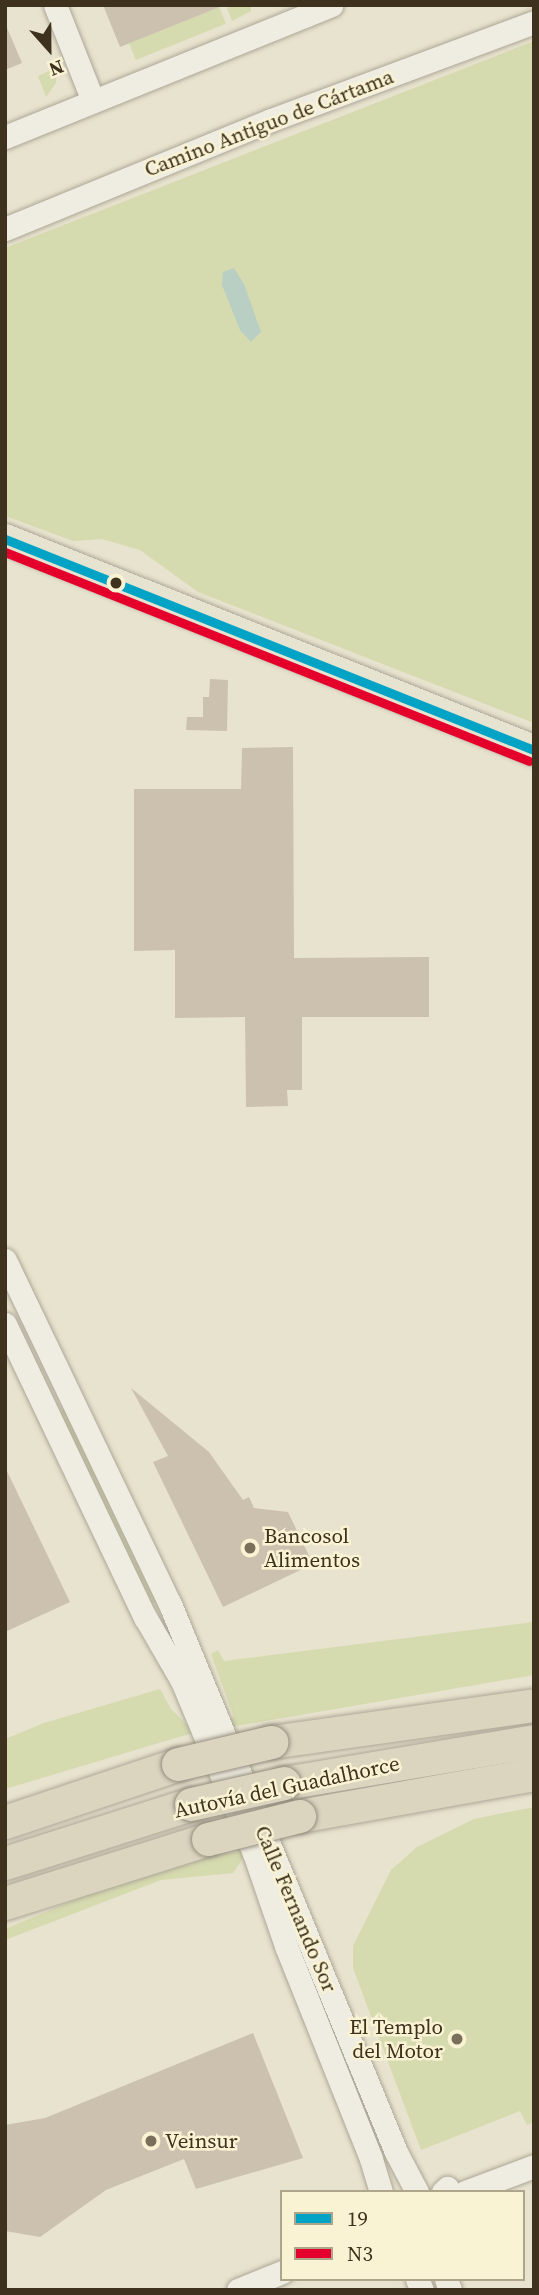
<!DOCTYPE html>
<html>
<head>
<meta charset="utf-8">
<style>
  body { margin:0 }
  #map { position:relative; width:539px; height:2295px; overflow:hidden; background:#e8e3ce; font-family:"Source Serif 4",serif }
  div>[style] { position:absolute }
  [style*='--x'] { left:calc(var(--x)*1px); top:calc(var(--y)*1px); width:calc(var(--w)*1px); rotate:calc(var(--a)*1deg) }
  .green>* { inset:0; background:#d5daaf; transform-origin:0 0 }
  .water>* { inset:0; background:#bacfc4 }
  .building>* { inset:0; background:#ccc1af }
  .roads { filter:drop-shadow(0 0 2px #ada797) drop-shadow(0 0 2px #ada797) }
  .minor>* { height:23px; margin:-11.5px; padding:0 11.5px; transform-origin:11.5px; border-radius:11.5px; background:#efece1 }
  .major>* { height:30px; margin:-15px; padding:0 15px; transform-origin:15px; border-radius:15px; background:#e7e3d1 }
  .highway>* { height:33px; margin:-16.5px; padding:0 16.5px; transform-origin:16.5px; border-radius:16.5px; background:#dbd4bf }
  .bridges { filter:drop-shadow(0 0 2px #938d7e) drop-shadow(0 0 2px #938d7e) }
  .highway-bridge>* { height:33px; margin:-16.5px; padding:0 16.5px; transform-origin:16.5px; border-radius:16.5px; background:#dbd4bf }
  .bus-1>* { height:9px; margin:-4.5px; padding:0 4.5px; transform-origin:4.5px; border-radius:4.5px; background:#03a3c5 }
  .bus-2>* { height:9px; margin:-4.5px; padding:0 4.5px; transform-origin:4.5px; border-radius:4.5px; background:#e4002b }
  .dots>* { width:19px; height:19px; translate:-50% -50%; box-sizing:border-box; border:4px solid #f9f3d4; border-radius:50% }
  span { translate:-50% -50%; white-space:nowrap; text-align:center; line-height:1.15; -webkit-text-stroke:5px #f9f3d4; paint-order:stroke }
  .street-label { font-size:21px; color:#3e311d }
  .poi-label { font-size:21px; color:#3e311d }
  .left { translate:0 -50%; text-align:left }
  .right { translate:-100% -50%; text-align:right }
  .frame { position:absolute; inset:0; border:7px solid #3e311d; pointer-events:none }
  .legend { position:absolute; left:280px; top:2190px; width:245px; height:91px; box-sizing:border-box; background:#f9f3d4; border:2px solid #aea58b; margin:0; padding:9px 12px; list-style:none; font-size:21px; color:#3e311d }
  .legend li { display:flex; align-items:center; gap:14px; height:35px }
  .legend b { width:35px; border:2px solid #aea58b }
  .north { position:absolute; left:14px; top:14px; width:70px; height:70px; -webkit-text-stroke:5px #f9f3d4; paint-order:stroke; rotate:159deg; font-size:19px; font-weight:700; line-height:28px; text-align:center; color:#3e311d }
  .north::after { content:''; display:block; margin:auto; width:24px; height:32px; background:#3e311d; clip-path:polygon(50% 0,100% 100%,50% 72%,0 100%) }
</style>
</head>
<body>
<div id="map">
  <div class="green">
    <i style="clip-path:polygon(232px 5px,251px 5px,251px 11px,232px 21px,227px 8px)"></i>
    <i style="left:219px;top:7px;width:18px;height:97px;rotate:68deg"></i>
    <i style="clip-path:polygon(534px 41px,534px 723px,198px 592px,140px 550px,102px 539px,73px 541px,5px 516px,5px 248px)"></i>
    <i style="clip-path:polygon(56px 68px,56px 83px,46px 97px,38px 76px)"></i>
    <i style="left:65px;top:1409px;width:213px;height:7px;rotate:64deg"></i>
    <i style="clip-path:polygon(534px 1622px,534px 1675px,189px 1734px,5px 1789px,5px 1739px,44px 1723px,160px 1689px,171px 1709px,189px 1727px,234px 1717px,211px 1654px,218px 1650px,224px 1661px)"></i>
    <i style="clip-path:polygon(534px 1807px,534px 2122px,527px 2125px,520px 2111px,421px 2150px,353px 1968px,353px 1946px,391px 1870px,417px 1847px,474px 1819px)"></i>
    <i style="clip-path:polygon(248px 1851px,233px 1873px,161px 1880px,5px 1940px,5px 1929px,89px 1894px,201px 1857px)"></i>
  </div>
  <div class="water">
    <i style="clip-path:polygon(234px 268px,244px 284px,261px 332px,251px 342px,240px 330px,222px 285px,223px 272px)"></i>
  </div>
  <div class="building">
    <i style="clip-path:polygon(103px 5px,222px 5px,222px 6px,120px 47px)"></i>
    <i style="clip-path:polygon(5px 23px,22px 63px,5px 70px)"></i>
    <i style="clip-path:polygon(210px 679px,228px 680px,227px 731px,186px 730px,187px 717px,203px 717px,203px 697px,209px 697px)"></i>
    <i style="clip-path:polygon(293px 747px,294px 958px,429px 957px,429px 1017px,302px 1017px,302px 1090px,287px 1090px,288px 1106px,246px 1107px,245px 1017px,175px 1018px,175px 950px,134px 951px,134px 789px,241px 789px,242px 748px)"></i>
    <i style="clip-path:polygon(131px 1388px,209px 1452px,243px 1500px,249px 1497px,254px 1508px,288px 1512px,313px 1564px,223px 1607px,153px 1462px,168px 1456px)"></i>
    <i style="clip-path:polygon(5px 1467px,70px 1602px,5px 1632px)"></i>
    <i style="clip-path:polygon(253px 2033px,303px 2158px,196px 2189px,184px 2159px,106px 2190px,40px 2237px,5px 2231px,5px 2125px,45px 2118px)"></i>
  </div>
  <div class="roads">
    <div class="minor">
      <i style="--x:55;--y:5;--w:103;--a:68.4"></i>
      <i style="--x:5;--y:137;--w:352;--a:-22"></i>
      <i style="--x:5;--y:229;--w:287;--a:-22.3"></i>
      <i style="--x:271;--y:120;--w:281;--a:-20.4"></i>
      <i style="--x:5;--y:1260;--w:382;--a:64.4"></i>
      <i style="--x:170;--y:1604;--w:593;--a:67.59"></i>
      <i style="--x:396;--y:2152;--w:45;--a:62.3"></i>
      <i style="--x:5;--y:1324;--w:325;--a:64.5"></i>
      <i style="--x:145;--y:1617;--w:74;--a:60"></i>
      <i style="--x:182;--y:1681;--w:186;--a:67.3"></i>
      <i style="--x:254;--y:1853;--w:98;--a:71"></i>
      <i style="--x:286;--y:1946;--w:229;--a:68.2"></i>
      <i style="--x:371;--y:2159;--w:34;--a:73"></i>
      <i style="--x:443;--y:2192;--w:6;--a:-45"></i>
      <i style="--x:465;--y:2192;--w:74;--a:-20.6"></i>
      <i style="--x:417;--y:2279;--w:12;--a:66"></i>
      <i style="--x:446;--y:2279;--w:12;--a:70"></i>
      <i style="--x:238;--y:2290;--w:48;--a:-22.2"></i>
    </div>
    <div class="major">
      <i style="--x:5;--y:539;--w:570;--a:21.75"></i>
    </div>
    <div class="highway">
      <i style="--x:271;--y:1742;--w:266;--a:-8"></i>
      <i style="--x:284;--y:1783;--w:254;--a:-9.5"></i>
      <i style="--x:299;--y:1816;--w:239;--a:-10.1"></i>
      <i style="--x:5;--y:1822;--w:182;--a:-18.5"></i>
      <i style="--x:5;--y:1863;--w:195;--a:-17.6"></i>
      <i style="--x:5;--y:1903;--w:213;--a:-17.5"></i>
    </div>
  </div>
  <div class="bridges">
    <div class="highway-bridge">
      <i style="--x:178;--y:1764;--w:96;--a:-13.3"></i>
      <i style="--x:191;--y:1804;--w:95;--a:-12.7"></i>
      <i style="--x:208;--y:1839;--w:94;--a:-14.2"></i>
    </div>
  </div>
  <div class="bus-1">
    <i style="--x:5;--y:539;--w:570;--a:21.75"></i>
  </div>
  <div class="bus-2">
    <i style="--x:5;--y:552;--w:564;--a:21.74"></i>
  </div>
  <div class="dots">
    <i style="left:116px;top:583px;background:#3e311d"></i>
    <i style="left:250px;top:1548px;background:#7a6f5b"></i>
    <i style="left:457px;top:2039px;background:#7a6f5b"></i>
    <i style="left:151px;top:2141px;background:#7a6f5b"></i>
  </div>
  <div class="street-label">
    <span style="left:269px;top:123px;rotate:-21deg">Camino Antiguo de Cártama</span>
    <span style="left:287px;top:1787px;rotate:-12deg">Autovía del Guadalhorce</span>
    <span style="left:296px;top:1909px;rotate:67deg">Calle Fernando Sor</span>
  </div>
  <div class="poi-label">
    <span class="left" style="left:264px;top:1548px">Bancosol<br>Alimentos</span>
    <span class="right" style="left:443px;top:2039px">El Templo<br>del Motor</span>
    <span class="left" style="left:165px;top:2141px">Veinsur</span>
  </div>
  <div class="frame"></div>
  <ul class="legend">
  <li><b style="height:9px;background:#03a3c5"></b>19</li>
  <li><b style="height:9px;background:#e4002b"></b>N3</li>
  </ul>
  <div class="north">N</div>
</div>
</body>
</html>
